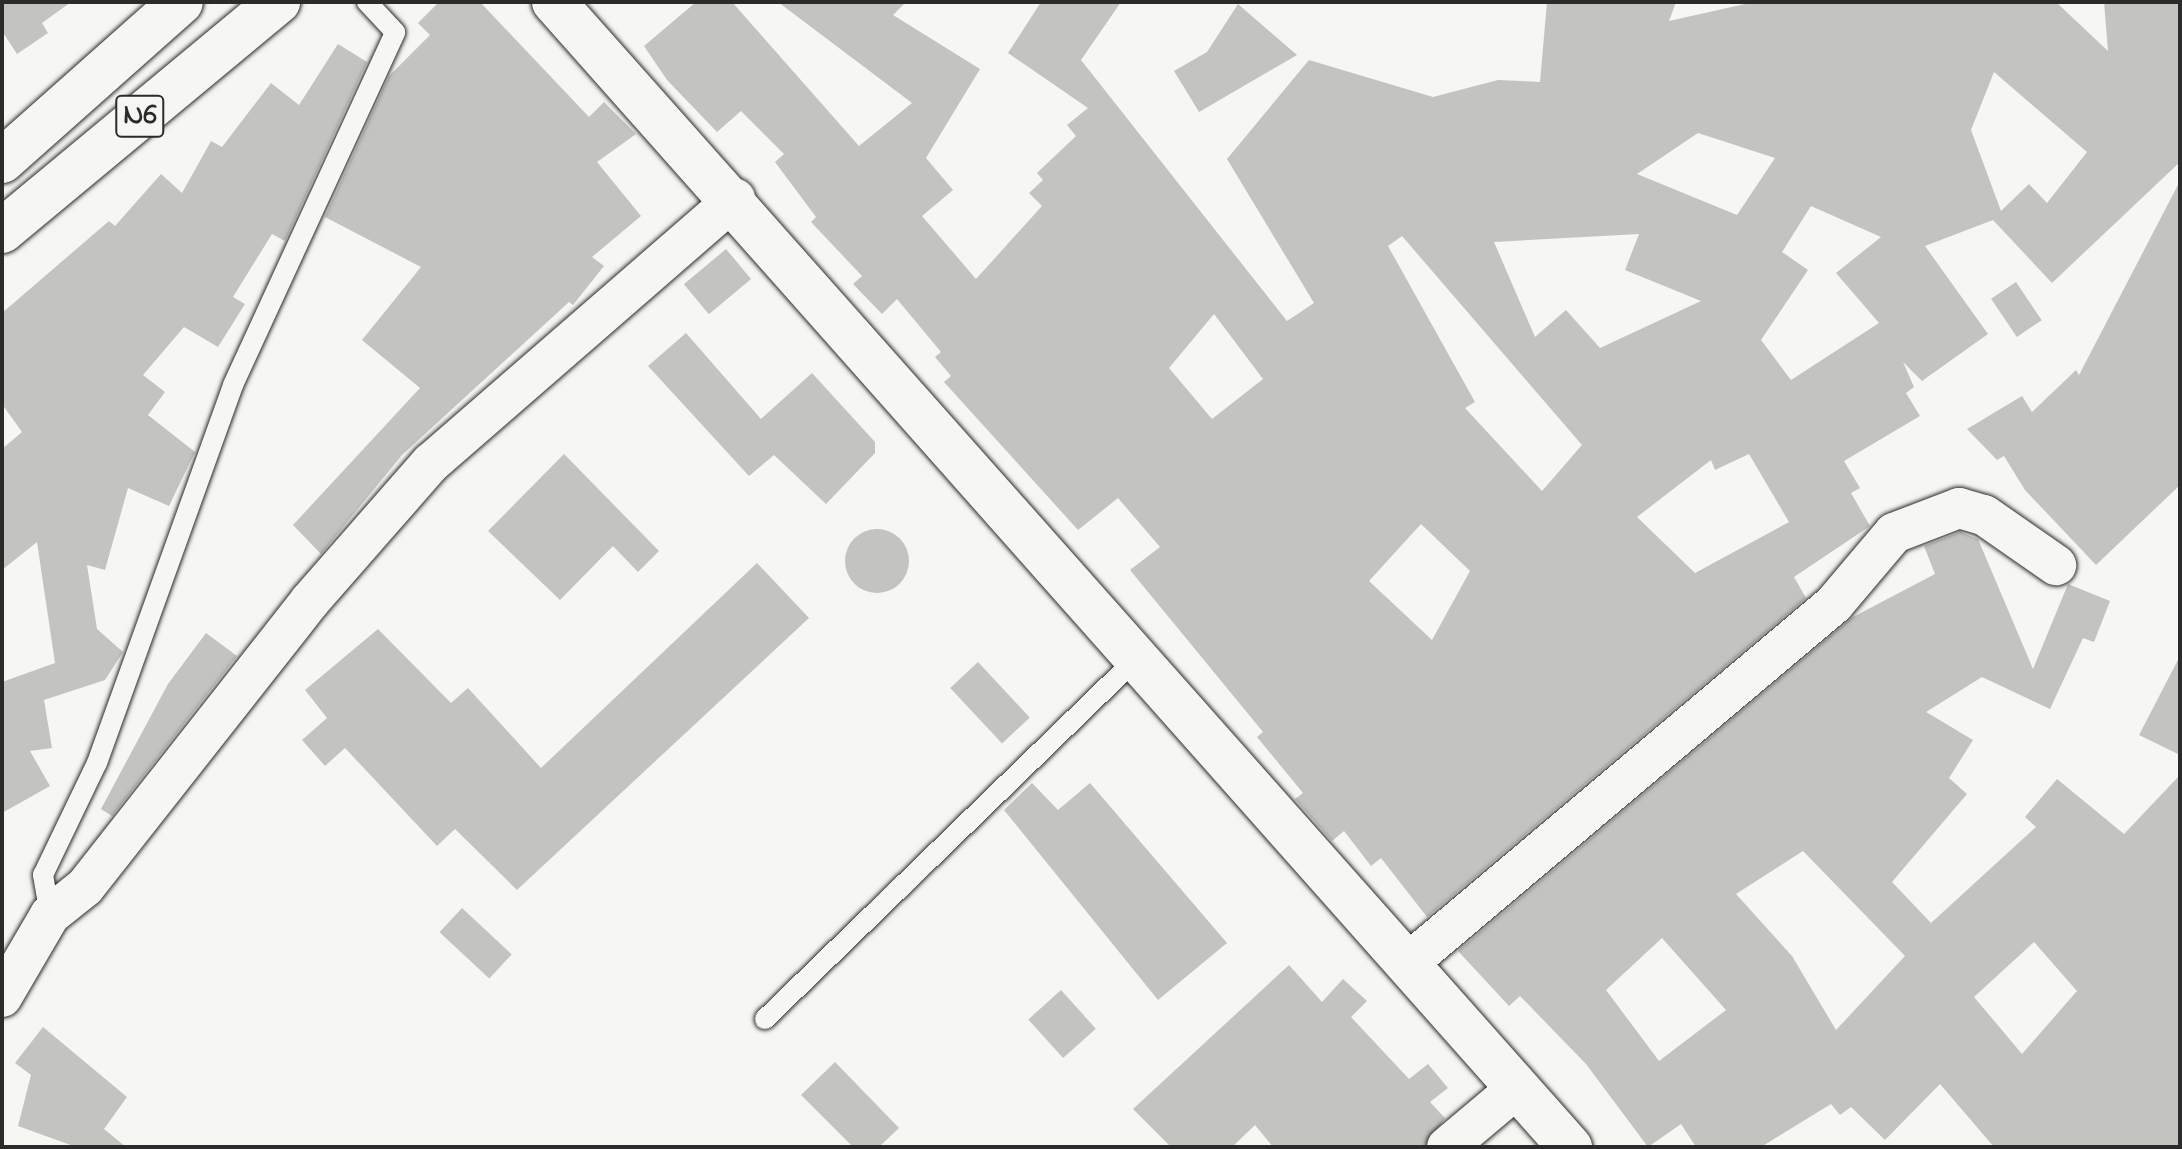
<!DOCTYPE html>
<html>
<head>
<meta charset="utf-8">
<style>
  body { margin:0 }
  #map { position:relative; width:2182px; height:1149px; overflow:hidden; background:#f6f6f2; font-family:"Indie Flower",sans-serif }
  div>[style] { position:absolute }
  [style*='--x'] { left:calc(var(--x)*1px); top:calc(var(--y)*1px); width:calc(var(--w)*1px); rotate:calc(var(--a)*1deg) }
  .building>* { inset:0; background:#c3c3c0; transform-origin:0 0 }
  .round { border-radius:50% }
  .roads { filter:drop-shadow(0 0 2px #2b2b2b) drop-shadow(0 0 2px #2b2b2b) }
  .service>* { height:20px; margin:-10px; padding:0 10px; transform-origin:10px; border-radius:10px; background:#f6f6f2 }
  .minor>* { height:40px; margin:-20px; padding:0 20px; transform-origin:20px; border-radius:20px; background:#f6f6f2 }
  .tertiary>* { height:44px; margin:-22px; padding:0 22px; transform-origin:22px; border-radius:22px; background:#f6f6f2 }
  .trunk>* { height:44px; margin:-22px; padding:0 22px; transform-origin:22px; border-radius:22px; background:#f6f6f2 }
  span { translate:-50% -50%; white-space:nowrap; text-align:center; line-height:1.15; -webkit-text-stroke:7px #f6f6f2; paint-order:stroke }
  .shield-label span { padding:2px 6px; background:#f6f6f2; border:2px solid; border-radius:6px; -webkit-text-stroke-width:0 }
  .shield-label { font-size:30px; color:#2b2b2b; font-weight:700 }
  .frame { position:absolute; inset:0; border:4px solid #2b2b2b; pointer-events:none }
</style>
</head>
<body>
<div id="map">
  <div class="building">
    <i style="clip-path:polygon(2px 2px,71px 2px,42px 23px,48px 33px,17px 54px,2px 31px)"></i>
    <i style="clip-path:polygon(439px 2px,480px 2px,589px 117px,604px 102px,636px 134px,597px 162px,641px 216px,592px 257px,604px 266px,573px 305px,569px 302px,402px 455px,321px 554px,293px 525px,420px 388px,362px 340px,421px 267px,325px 217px,389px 76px,430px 35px,418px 23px)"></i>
    <i style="clip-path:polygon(evenodd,696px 2px,732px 2px,859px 146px,912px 103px,778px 2px,906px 2px,893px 15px,980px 69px,926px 158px,953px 190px,922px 216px,976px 279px,1042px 206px,1029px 193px,1043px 180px,1037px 173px,1076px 136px,1067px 125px,1088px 108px,1008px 53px,1041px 2px,1121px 2px,1081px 60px,1287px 321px,1314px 303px,1227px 159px,1309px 60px,1433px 97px,1498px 80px,1540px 82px,1547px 2px,1676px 2px,1669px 21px,1754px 2px,2056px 2px,2108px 51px,2104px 2px,2180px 2px,2180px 162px,2052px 283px,1993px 220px,1925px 246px,1988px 334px,1922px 381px,1903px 362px,1914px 387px,1906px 393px,1920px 416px,1844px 461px,1860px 488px,1851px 493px,1870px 526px,1794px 577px,1806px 598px,1427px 917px,1381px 858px,1371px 866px,1344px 831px,1332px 841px,1295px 799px,1303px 793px,1257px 737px,1263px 732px,1130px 570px,1160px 547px,1118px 498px,1078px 530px,944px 382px,951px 376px,935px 357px,941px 352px,897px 299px,882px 314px,853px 284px,862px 276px,811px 222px,816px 217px,775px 162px,784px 154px,741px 111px,717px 132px,667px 80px,644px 46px,696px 2px,1994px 72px,2087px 152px,2047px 203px,2029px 184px,2001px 211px,1971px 130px,1994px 72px,696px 2px,1698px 133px,1775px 158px,1737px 215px,1637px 174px,1698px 133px,696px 2px,1811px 206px,1881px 237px,1836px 273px,1879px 323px,1791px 380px,1761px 340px,1808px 270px,1782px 252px,1811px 206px,696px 2px,1639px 234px,1625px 270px,1701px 301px,1600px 348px,1566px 310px,1535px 337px,1494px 242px,1639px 234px,696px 2px,1402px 236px,1582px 445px,1542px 491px,1465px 408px,1475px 402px,1388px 246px,1402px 236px,696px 2px,1214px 314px,1263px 379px,1212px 419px,1169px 368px,1214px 314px,696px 2px,1749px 454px,1789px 522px,1695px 573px,1637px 517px,1711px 460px,1715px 470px,1749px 454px,696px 2px,1421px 524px,1470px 571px,1432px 640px,1369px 581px,1421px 524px)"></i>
    <i style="clip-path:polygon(1238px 4px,1297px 55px,1199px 112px,1174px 71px,1207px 52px)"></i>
    <i style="clip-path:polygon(338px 44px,367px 62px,285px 241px,272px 234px,233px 297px,245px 304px,218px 347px,184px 327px,143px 375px,165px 392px,148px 415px,195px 452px,169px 506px,128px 488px,105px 570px,87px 565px,97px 629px,123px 652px,105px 680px,44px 700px,52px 748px,30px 751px,50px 786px,2px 813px,2px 682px,55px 663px,37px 542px,2px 570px,2px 449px,22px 432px,2px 404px,2px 313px,109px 221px,115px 226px,161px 174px,182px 193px,211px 141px,222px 147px,271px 83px,299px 105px)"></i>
    <i style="clip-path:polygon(2180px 181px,2180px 485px,2096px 565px,2025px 490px,2004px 456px,1997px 460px,1967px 429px,2022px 396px,2032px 412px,2076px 370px,2079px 375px)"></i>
    <i style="left:726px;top:249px;width:39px;height:55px;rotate:50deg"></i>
    <i style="left:2016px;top:282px;width:46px;height:30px;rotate:56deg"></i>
    <i style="clip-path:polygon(686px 333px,761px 419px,812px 373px,875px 442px,875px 453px,826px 504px,774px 455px,749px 476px,648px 366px)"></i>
    <i style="clip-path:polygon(564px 454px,659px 551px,638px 572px,613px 546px,560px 600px,488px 531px)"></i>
    <i class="round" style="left:845px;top:529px;width:64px;height:64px"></i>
    <i style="clip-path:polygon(evenodd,1960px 532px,1978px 539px,2033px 669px,2068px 584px,2110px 601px,2094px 642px,2083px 638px,2050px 709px,1982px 677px,1926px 712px,1973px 740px,1949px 778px,1967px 794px,1892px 882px,1931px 923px,2036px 827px,2025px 817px,2057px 779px,2124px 834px,2180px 775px,2180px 1147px,1994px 1147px,1940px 1084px,1885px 1140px,1851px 1107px,1840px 1115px,1831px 1104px,1761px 1147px,1696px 1147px,1681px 1124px,1648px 1147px,1586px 1064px,1520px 996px,1509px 1006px,1458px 951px,1853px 617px,1935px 574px,1924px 546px,1960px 532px,1803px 851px,1905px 956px,1836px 1030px,1792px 956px,1736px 894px,1803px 851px,1960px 532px,1662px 938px,1726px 1010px,1659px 1061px,1606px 990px,1662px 938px,1960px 532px,2034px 942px,2077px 991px,2022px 1054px,1974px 997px,2034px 942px)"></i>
    <i style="clip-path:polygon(757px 563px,809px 618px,517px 890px,455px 829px,437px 846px,345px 748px,325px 766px,302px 740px,327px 718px,305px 690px,378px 629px,451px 703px,468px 688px,541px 768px)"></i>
    <i style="clip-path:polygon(206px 633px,237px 656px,112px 816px,101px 809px,168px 684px)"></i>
    <i style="clip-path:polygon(2180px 656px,2180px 755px,2139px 735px)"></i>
    <i style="left:978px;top:662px;width:76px;height:38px;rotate:47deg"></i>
    <i style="clip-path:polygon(1032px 783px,1058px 810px,1090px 783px,1227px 943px,1158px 1000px,1004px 810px)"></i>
    <i style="left:462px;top:908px;width:68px;height:33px;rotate:43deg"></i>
    <i style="clip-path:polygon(1289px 965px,1322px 1002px,1343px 979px,1367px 1001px,1351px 1017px,1409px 1079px,1428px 1064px,1448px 1088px,1430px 1102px,1445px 1118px,1425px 1147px,1273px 1147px,1255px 1125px,1232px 1147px,1171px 1147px,1133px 1109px)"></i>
    <i style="left:1061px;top:990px;width:52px;height:44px;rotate:48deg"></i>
    <i style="clip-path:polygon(43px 1027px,127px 1097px,104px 1129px,126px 1147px,76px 1147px,18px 1126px,31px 1075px,15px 1063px)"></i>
    <i style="clip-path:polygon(835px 1062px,899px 1128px,879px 1147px,853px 1147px,801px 1095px)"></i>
  </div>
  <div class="roads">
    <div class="service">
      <i style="--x:50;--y:915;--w:41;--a:-99.9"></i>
      <i style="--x:43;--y:875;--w:124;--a:-64.3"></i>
      <i style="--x:97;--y:763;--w:402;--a:-70.2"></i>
      <i style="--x:233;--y:385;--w:388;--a:-65.3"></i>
      <i style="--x:395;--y:32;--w:41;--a:-133"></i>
      <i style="--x:765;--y:1019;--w:516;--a:-44.14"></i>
    </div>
    <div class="minor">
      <i style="--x:1407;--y:964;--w:559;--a:-40.13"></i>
      <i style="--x:1834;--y:604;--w:93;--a:-49.8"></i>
      <i style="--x:1894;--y:533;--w:70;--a:-21"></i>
      <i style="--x:1959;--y:508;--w:26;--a:16"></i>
      <i style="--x:1984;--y:515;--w:88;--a:34.8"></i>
      <i style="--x:2;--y:997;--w:95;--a:-59.7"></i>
      <i style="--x:50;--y:915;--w:45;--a:-38.7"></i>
      <i style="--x:85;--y:887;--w:364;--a:-51.8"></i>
      <i style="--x:310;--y:601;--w:184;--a:-48.8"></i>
      <i style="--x:431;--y:463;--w:403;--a:-41"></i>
      <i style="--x:1447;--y:1147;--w:92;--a:-40.1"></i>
    </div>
    <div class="tertiary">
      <i style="--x:554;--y:2;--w:1531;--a:48.42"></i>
    </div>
    <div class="trunk">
      <i style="--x:2;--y:161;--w:239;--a:-41.6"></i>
      <i style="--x:2;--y:231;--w:359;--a:-39.7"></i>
    </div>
  </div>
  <div class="shield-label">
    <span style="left:140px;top:116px">N6</span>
  </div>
  <div class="frame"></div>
</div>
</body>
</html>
